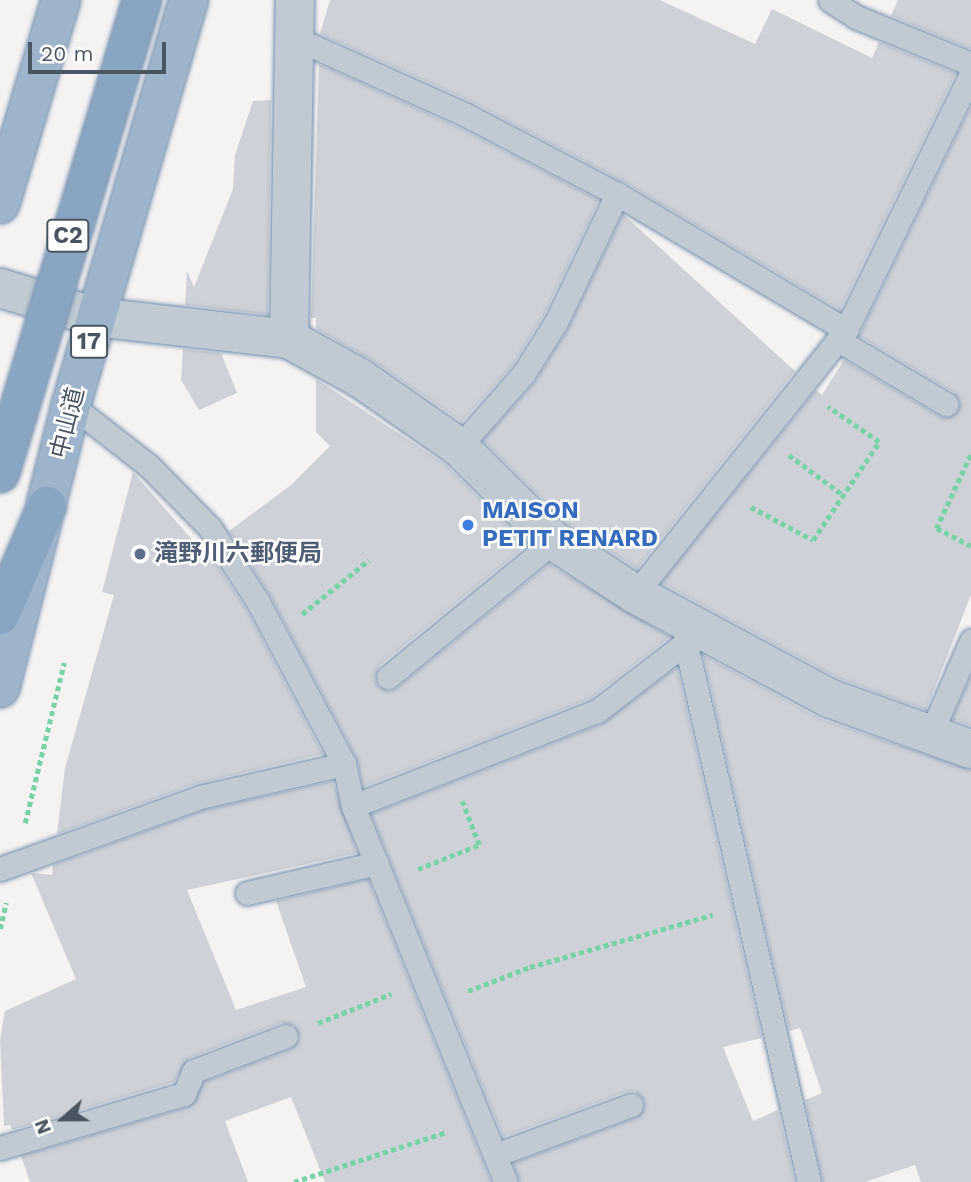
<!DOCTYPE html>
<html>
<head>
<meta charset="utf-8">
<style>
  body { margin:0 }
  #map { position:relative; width:971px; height:1182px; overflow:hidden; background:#f5f2f2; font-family:"Work Sans","Noto Sans JP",sans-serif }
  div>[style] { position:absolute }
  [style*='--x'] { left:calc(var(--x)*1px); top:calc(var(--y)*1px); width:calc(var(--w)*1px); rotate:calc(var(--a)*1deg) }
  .building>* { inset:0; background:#ced1d7 }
  .path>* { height:4.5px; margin-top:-2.25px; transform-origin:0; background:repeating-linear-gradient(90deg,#76d3a5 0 5px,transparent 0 8.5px) }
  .roads { filter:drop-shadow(0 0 2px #7490ae) drop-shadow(0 0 2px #7490ae) }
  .service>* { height:23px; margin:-11.5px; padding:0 11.5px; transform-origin:11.5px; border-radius:11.5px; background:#c0cad2 }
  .minor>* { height:38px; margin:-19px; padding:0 19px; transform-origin:19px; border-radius:19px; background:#c0cad2 }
  .trunk>* { height:38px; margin:-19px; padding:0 19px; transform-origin:19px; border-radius:19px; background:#9db4ca }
  .motorway>* { height:38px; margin:-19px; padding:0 19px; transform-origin:19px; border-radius:19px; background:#89a5c2 }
  .bridges { filter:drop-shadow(0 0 2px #7490ae) drop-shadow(0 0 2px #7490ae) }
  .motorway-bridge>* { height:38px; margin:-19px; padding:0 19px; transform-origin:19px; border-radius:19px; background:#89a5c2 }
  .dots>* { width:19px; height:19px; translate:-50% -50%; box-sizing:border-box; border:4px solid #fff; border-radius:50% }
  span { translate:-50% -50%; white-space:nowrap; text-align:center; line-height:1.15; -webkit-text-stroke:5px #fff; paint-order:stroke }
  .shield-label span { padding:2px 5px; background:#fff; border:2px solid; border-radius:5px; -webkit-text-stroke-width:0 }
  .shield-label { font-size:23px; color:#495661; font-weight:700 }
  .street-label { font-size:24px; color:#495661 }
  .shop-label { font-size:24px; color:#366cbe; font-weight:700 }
  .left { translate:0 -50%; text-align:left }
  .service-label { font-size:24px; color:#4e5e75; font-weight:700 }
  .north { position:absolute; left:28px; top:1084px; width:70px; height:70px; -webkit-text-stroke:5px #fff; paint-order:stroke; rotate:249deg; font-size:19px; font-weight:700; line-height:28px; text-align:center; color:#495661 }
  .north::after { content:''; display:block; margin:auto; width:24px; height:32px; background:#495661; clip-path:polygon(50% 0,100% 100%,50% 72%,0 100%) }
  .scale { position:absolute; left:28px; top:42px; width:138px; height:32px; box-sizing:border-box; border:4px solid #495661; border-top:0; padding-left:9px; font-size:21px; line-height:24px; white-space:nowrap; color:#495661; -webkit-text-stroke:5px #fff; paint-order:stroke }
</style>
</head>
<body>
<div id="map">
  <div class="building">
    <i style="clip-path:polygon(330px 0,660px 0,755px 44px,772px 9px,872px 58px,879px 42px,956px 73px,840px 310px,624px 182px,472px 102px,320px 34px)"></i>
    <i style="clip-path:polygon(898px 0,971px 0,971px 49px,891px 16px)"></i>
    <i style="clip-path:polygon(319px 64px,460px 128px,599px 200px,544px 315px,513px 365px,462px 422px,372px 360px,316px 329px,316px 318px,311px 318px)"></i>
    <i style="clip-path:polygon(271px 100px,268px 315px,185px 305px,187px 271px,194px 287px,233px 189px,235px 155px,253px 101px)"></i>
    <i style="clip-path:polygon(971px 106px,971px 595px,926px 710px,838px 678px,661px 583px,816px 390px,822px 395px,844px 360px,939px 416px,947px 418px,958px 412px,960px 403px,953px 392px,859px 336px)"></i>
    <i style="clip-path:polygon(623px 214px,795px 371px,637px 569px,568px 524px,483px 440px,535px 382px,568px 329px)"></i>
    <i style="clip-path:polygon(183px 349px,221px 353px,237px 393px,199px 410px,181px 380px)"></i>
    <i style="clip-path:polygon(316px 379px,445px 464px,527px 545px,379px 666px,374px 679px,378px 686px,390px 691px,397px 688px,549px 564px,670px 637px,590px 699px,363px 787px,356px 757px,270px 595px,229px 531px,291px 485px,330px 446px,316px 432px)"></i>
    <i style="clip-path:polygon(133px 472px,202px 551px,206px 548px,246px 609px,323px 754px,195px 784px,57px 834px,65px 768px,114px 595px,102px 592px)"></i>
    <i style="clip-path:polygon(703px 655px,821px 719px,971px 770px,971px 1182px,921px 1182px,915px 1165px,865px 1182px,823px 1182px,805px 1100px,822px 1093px,800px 1028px,789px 1031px)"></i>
    <i style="clip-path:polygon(677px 667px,762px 1038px,723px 1047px,753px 1121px,778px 1110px,795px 1182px,520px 1182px,513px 1163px,636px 1118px,645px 1108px,644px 1100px,634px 1091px,626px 1092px,503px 1137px,371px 814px,602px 724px)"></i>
    <i style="clip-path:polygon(971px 676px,971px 726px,952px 719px)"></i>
    <i style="clip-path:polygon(333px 781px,357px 853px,187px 890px,236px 1010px,306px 987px,276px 901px,368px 879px,491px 1182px,325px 1182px,291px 1097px,225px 1121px,248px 1182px,30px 1182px,21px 1156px,188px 1107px,204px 1082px,291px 1049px,300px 1038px,294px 1025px,281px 1023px,189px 1058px,174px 1082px,12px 1130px,10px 1125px,4px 1126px,0 1040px,5px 1011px,76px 979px,31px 873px,52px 875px,53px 865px,204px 810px)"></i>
  </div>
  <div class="path">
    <i style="--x:789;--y:455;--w:67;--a:36.5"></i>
    <i style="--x:971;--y:455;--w:81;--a:115"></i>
    <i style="--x:937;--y:528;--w:38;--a:28"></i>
    <i style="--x:751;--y:507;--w:70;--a:28"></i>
    <i style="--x:813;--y:540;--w:118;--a:-56"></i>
    <i style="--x:879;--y:442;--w:62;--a:-145.5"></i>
    <i style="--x:302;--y:614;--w:86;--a:-38.9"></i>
    <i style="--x:25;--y:823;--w:165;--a:-76.3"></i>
    <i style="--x:418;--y:869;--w:66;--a:-21.5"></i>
    <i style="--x:479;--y:845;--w:47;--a:-111.1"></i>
    <i style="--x:0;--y:929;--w:27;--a:-77"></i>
    <i style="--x:468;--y:991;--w:66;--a:-21.2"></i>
    <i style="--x:530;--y:967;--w:190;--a:-15.9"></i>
    <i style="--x:318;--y:1023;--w:79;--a:-21.7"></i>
    <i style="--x:294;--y:1182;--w:160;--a:-18.2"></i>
  </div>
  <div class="roads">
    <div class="service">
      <i style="--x:830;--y:0;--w:31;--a:33"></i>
      <i style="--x:856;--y:17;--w:124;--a:22.2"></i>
      <i style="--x:297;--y:39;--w:185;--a:24.2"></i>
      <i style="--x:466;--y:115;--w:170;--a:27.6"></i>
      <i style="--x:617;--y:194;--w:266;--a:30.7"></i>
      <i style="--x:838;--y:340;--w:126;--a:30.7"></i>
      <i style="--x:71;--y:405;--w:99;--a:38"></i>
      <i style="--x:149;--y:466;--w:87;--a:45.5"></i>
      <i style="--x:210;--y:528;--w:88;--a:57"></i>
      <i style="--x:258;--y:602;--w:183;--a:62"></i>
      <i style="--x:344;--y:764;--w:43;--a:77.9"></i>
      <i style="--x:353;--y:806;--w:406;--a:67.9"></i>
      <i style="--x:459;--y:447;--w:98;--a:-48.7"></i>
      <i style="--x:524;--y:373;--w:60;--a:-57.9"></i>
      <i style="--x:556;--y:322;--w:142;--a:-64.5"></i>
      <i style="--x:635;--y:594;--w:338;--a:-51.4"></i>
      <i style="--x:846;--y:330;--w:285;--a:-64"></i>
      <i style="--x:685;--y:640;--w:556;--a:77.11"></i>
      <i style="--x:388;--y:677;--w:215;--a:-39.3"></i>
      <i style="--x:930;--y:735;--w:103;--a:-66.4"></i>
      <i style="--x:353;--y:806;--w:262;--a:-21.3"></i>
      <i style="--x:597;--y:711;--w:126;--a:-37.6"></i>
      <i style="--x:0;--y:869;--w:213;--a:-19.8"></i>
      <i style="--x:200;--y:797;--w:148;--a:-12.9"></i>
      <i style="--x:247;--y:893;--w:133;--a:-13"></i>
      <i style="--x:0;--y:1148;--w:192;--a:-16.4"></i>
      <i style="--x:184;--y:1094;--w:25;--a:-67"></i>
      <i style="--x:194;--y:1071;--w:98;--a:-20.8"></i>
      <i style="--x:495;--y:1155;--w:145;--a:-20.2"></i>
    </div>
    <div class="minor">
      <i style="--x:0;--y:288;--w:100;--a:16.8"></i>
      <i style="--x:96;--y:317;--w:194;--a:6.5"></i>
      <i style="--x:289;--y:339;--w:81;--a:28.8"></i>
      <i style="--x:360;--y:378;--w:121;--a:34.9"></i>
      <i style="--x:459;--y:447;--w:134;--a:44.7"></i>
      <i style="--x:554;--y:541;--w:97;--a:33.2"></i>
      <i style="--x:635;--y:594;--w:220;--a:28.2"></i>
      <i style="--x:829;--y:698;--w:151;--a:19.8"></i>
      <i style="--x:289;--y:339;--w:339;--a:-89"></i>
    </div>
    <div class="trunk">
      <i style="--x:0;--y:204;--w:213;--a:-73.4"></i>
      <i style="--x:0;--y:688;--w:292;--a:-75.9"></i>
      <i style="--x:71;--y:405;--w:422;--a:-73.8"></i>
    </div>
    <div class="motorway">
      <i style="--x:0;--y:615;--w:119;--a:-66.7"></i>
    </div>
  </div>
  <div class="bridges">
    <div class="motorway-bridge">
      <i style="--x:0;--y:473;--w:494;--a:-73.3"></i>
    </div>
  </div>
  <div class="dots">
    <i style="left:468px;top:525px;background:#3f7fe0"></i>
    <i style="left:140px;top:554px;background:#5c6f8a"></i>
  </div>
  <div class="shield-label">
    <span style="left:68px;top:236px">C2</span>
    <span style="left:89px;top:342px">17</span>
  </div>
  <div class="street-label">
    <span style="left:68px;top:423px;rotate:-76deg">中山道</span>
  </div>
  <div class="shop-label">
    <span class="left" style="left:482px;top:525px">MAISON<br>PETIT RENARD</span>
  </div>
  <div class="service-label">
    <span class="left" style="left:154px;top:554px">滝野川六郵便局</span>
  </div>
  <div class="north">N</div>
  <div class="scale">20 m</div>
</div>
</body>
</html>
